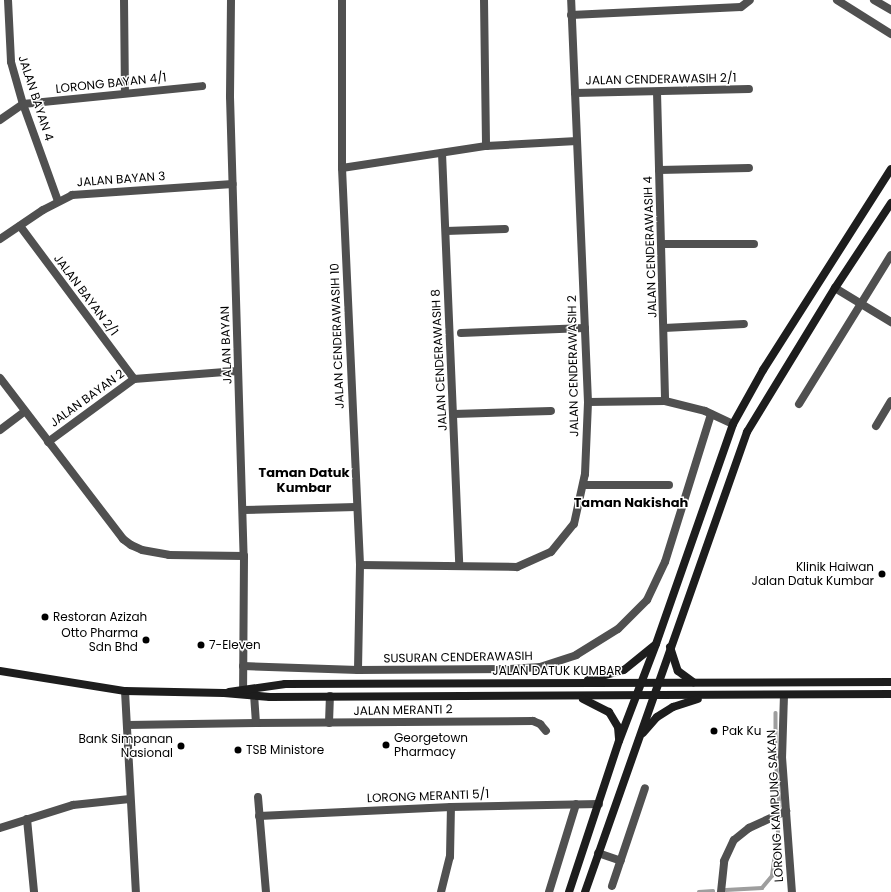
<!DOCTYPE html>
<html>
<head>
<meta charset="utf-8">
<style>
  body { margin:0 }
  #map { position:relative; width:891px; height:892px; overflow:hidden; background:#fff; font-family:Poppins,sans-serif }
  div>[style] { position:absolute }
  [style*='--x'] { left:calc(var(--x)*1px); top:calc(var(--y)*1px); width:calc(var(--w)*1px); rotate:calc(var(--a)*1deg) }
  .stream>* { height:3.5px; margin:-1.75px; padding:0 1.75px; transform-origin:1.75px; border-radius:1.75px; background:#9e9e9e }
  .street>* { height:8px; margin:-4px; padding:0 4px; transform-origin:4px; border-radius:4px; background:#505050 }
  .secondary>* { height:8px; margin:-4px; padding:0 4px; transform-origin:4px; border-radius:4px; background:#1d1d1d }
  .dots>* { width:11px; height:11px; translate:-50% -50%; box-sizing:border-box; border:2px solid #fff; border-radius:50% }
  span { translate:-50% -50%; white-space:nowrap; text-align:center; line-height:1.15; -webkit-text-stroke:3px #fff; paint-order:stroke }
  .street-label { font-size:12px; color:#000 }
  .poi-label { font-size:12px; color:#000 }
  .right { translate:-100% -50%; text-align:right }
  .left { translate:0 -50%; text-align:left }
  .neighbourhood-label { font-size:13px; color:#000; font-weight:700 }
</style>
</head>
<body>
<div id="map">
  <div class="stream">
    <i style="--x:776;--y:713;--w:44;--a:90"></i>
    <i style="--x:776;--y:757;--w:49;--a:85.3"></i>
    <i style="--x:726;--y:890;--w:36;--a:-3"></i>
    <i style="--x:762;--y:888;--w:16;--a:-50"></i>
    <i style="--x:772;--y:876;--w:45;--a:-82.4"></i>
    <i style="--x:699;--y:892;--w:14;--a:-4"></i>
  </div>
  <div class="street">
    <i style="--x:8;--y:0;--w:62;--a:87.2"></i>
    <i style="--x:11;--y:62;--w:44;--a:74.1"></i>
    <i style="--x:23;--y:104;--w:103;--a:70.2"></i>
    <i style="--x:124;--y:0;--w:93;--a:89.4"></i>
    <i style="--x:231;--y:0;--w:97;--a:90.6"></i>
    <i style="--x:230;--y:97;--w:459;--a:88.3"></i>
    <i style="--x:244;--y:556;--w:132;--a:90.4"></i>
    <i style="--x:342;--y:0;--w:168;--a:90"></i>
    <i style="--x:342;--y:168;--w:397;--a:87.4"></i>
    <i style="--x:360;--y:565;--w:105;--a:91.1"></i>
    <i style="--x:484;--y:0;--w:146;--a:89.2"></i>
    <i style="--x:837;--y:0;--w:64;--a:32.2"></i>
    <i style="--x:874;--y:0;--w:20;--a:30"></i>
    <i style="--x:571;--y:15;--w:170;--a:-2.7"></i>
    <i style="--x:741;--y:7;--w:11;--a:-38"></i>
    <i style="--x:657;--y:92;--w:309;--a:88.5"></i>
    <i style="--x:575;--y:93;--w:174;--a:-1.3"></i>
    <i style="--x:0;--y:120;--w:28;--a:-35"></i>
    <i style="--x:23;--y:104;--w:180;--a:-5.7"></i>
    <i style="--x:442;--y:153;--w:413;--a:87.6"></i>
    <i style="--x:342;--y:168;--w:146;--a:-8.7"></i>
    <i style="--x:486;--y:146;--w:91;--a:-3.1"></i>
    <i style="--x:659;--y:170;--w:90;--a:-1.3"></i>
    <i style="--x:20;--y:226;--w:191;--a:53.3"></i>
    <i style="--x:446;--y:231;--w:59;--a:-1.9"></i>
    <i style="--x:0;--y:239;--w:52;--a:-34"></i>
    <i style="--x:43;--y:210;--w:33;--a:-27"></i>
    <i style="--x:72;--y:195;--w:161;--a:-3.9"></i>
    <i style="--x:661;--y:244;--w:93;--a:0"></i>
    <i style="--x:835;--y:288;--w:66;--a:31.3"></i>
    <i style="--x:664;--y:328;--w:80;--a:-2.9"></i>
    <i style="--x:461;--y:333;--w:124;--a:-2.3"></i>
    <i style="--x:0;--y:378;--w:203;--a:52.6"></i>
    <i style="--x:123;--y:539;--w:10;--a:37"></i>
    <i style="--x:131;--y:545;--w:12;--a:24"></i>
    <i style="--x:142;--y:550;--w:27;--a:10"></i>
    <i style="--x:169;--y:555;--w:75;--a:0.8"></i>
    <i style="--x:588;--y:402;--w:77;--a:-0.7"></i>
    <i style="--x:665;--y:401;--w:41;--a:14"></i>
    <i style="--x:705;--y:411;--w:31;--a:25"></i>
    <i style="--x:799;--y:404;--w:175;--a:-58.3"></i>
    <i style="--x:454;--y:414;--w:97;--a:-1.8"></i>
    <i style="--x:876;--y:426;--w:29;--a:-59"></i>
    <i style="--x:0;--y:430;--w:31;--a:-37"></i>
    <i style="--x:48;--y:442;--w:107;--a:-36.2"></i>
    <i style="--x:134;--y:379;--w:104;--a:-4.4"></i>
    <i style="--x:584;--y:485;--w:85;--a:0"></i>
    <i style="--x:243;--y:510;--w:113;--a:-1.5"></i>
    <i style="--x:360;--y:565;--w:157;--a:0.7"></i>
    <i style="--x:517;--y:567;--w:37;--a:-24"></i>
    <i style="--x:551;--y:552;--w:36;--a:-51"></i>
    <i style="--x:574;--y:524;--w:51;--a:-77.6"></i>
    <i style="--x:585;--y:474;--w:72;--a:-87.6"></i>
    <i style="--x:588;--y:402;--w:402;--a:-92.4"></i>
    <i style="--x:243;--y:666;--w:115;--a:2"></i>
    <i style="--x:358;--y:670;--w:152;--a:-0.4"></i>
    <i style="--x:510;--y:669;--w:30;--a:-4"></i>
    <i style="--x:540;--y:667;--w:38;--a:-18"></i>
    <i style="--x:576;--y:655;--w:49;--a:-31.8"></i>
    <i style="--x:618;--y:629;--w:41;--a:-45"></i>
    <i style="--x:647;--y:600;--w:42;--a:-64.7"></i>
    <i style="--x:665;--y:562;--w:155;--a:-72.7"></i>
    <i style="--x:125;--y:691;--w:201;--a:86.9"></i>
    <i style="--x:784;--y:695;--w:62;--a:91.8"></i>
    <i style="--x:782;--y:757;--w:135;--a:85.8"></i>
    <i style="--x:256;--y:723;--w:277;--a:-0.4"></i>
    <i style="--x:533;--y:721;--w:8;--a:23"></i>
    <i style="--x:540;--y:724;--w:9;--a:49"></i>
    <i style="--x:329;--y:723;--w:27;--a:-88"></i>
    <i style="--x:127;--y:725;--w:129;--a:-0.9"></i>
    <i style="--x:256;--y:723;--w:27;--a:-94"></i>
    <i style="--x:258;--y:797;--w:95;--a:85.2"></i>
    <i style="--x:259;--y:816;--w:192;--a:-2.7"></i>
    <i style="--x:451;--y:807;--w:148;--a:-1.2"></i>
    <i style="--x:27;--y:819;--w:73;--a:84.5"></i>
    <i style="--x:0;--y:828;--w:77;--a:-17.5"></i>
    <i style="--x:73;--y:805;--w:57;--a:-6"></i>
    <i style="--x:598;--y:853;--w:24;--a:19"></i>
    <i style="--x:612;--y:886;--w:103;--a:-71.4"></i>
    <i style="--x:441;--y:892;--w:36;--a:-76"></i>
    <i style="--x:450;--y:857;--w:50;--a:-88.9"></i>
    <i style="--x:549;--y:892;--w:92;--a:-72.9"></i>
    <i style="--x:721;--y:892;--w:31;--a:-84"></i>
    <i style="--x:724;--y:861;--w:23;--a:-65"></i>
    <i style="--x:734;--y:840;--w:19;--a:-39"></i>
    <i style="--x:749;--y:828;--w:41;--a:-24.7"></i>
  </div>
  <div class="secondary">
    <i style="--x:670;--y:647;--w:25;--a:72"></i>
    <i style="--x:678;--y:671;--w:19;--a:36"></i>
    <i style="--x:0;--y:671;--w:127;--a:9.1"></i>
    <i style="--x:125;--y:691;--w:99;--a:1.2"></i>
    <i style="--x:224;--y:693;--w:46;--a:5"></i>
    <i style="--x:270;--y:697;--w:621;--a:-0.28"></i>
    <i style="--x:588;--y:680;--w:37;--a:-16"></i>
    <i style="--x:624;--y:670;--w:38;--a:-39"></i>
    <i style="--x:229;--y:692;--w:57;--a:-8.1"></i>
    <i style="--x:285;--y:684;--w:606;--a:-0.19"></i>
    <i style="--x:583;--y:699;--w:29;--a:27"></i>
    <i style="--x:609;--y:712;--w:17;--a:59"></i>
    <i style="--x:618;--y:727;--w:11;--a:85"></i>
    <i style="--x:643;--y:733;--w:21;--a:-49"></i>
    <i style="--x:657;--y:717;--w:19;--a:-32"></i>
    <i style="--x:673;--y:707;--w:26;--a:-18"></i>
    <i style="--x:569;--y:892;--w:159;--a:-71.7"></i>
    <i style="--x:619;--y:741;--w:104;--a:-69.1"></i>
    <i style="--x:656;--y:644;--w:233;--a:-70.7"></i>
    <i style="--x:733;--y:424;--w:62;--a:-60.9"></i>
    <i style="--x:763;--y:370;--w:238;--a:-57.5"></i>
    <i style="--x:585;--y:892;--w:488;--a:-70.6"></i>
    <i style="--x:747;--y:432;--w:169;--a:-58.6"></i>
    <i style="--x:835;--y:288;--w:102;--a:-56.6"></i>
  </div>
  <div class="dots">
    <i style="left:882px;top:574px;background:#000"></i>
    <i style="left:45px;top:617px;background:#000"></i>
    <i style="left:146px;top:640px;background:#000"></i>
    <i style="left:201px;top:645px;background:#000"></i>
    <i style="left:714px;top:731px;background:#000"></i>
    <i style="left:386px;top:745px;background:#000"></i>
    <i style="left:181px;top:746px;background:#000"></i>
    <i style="left:238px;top:750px;background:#000"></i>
  </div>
  <div class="street-label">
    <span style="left:661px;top:79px;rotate:-1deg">JALAN CENDERAWASIH 2/1</span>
    <span style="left:111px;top:83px;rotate:-6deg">LORONG BAYAN 4/1</span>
    <span style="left:36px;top:98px;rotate:72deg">JALAN BAYAN 4</span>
    <span style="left:121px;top:179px;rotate:-4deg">JALAN BAYAN 3</span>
    <span style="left:650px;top:247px;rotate:-92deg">JALAN CENDERAWASIH 4</span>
    <span style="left:86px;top:295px;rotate:53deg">JALAN BAYAN 2/1</span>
    <span style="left:337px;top:336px;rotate:-92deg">JALAN CENDERAWASIH 10</span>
    <span style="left:226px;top:345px;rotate:-92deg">JALAN BAYAN</span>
    <span style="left:439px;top:360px;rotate:-93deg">JALAN CENDERAWASIH 8</span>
    <span style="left:573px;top:366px;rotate:-91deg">JALAN CENDERAWASIH 2</span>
    <span style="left:87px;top:398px;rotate:-36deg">JALAN BAYAN 2</span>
    <span style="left:458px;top:657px;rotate:-1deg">SUSURAN CENDERAWASIH</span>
    <span style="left:557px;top:671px">JALAN DATUK KUMBAR</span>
    <span style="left:403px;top:710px;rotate:-1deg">JALAN MERANTI 2</span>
    <span style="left:428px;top:796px;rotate:-2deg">LORONG MERANTI 5/1</span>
    <span style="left:775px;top:806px;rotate:-93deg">LORONG KAMPUNG SAKAN</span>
  </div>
  <div class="poi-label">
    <span class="right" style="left:874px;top:574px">Klinik Haiwan<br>Jalan Datuk Kumbar</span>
    <span class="left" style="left:53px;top:617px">Restoran Azizah</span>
    <span class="right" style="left:138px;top:640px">Otto Pharma<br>Sdn Bhd</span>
    <span class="left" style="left:209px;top:645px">7-Eleven</span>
    <span class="left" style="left:722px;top:731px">Pak Ku</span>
    <span class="left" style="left:394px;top:745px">Georgetown<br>Pharmacy</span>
    <span class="right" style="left:173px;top:746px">Bank Simpanan<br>Nasional</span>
    <span class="left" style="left:246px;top:750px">TSB Ministore</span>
  </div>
  <div class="neighbourhood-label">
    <span style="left:304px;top:481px">Taman Datuk<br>Kumbar</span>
    <span style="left:631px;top:503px">Taman Nakishah</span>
  </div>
</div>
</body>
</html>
